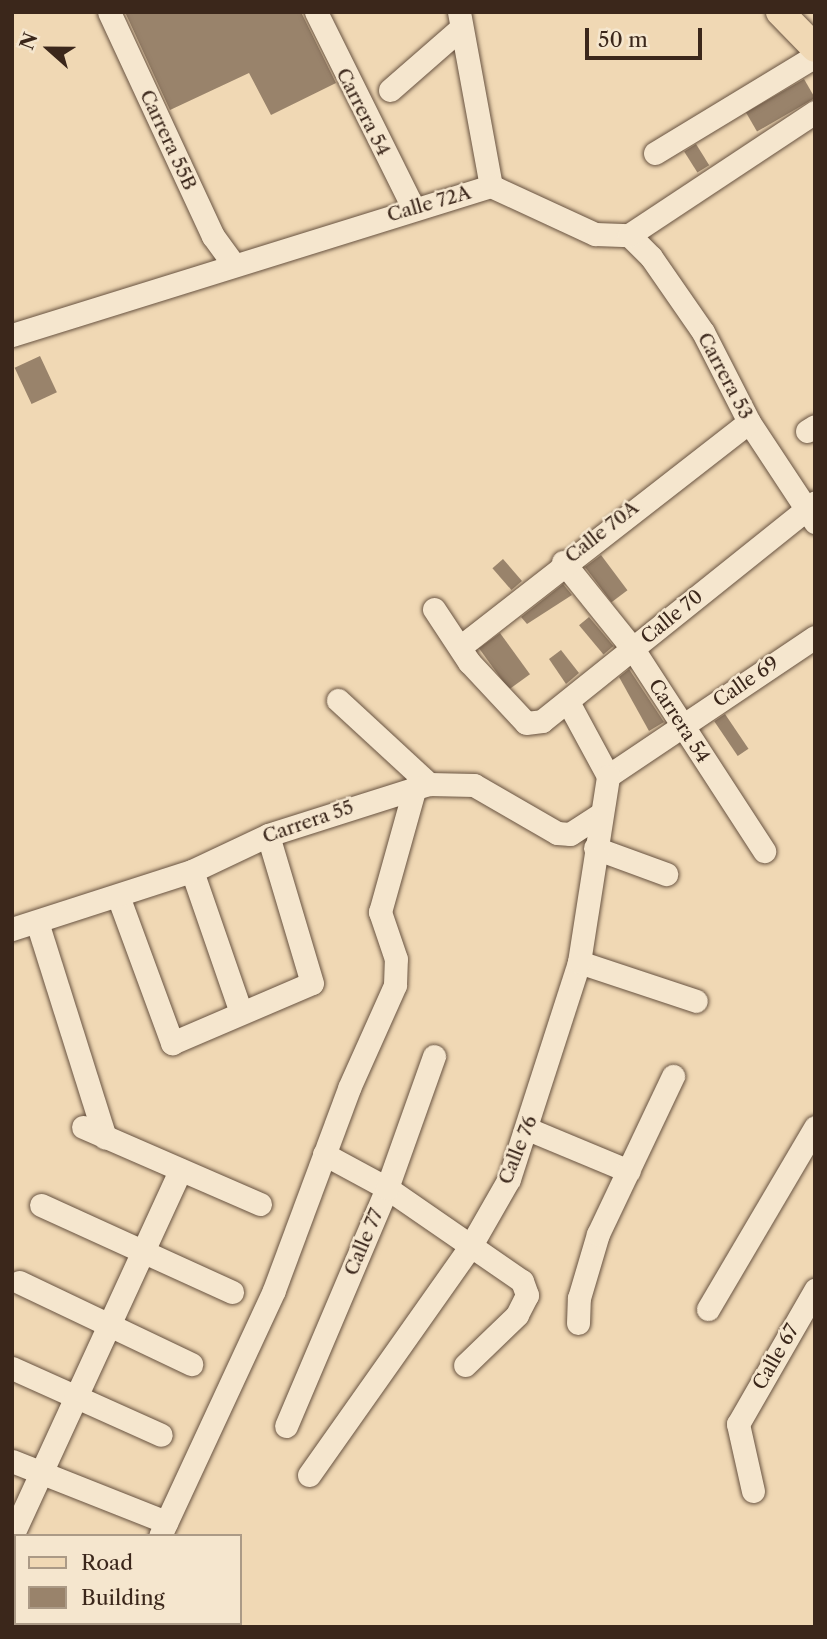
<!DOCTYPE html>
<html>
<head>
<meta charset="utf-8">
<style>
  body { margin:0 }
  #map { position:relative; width:827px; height:1639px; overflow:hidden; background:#f0d8b4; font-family:"Libre Caslon Text",serif }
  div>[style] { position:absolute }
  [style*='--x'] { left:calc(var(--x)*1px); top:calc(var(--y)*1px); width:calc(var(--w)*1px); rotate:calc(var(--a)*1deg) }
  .building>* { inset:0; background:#99836b; transform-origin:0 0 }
  .roads { filter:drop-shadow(0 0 2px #685341) drop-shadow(0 0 2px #685341) }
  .minor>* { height:23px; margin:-11.5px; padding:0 11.5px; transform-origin:11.5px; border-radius:11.5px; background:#f5e6ce }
  .major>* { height:28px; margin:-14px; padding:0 14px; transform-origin:14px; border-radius:14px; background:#f0d8b4 }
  span { translate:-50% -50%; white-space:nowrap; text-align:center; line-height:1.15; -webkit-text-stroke:5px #f5e6ce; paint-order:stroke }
  .street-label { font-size:19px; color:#3b271b }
  .frame { position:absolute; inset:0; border:14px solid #3b271b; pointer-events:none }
  .legend { position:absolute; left:14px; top:1534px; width:228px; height:91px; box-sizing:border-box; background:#f5e6ce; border:2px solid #ab9a86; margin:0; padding:9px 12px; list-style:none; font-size:21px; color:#3b271b }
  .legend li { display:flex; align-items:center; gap:14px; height:35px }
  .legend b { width:35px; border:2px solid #ab9a86 }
  .north { position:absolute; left:14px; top:14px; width:70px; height:70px; -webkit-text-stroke:5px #f5e6ce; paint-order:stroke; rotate:291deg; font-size:19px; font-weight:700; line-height:28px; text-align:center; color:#3b271b }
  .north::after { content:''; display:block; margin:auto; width:24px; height:32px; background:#3b271b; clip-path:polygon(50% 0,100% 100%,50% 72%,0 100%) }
  .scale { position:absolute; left:585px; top:28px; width:117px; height:32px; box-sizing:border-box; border:4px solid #3b271b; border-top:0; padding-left:9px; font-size:21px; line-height:24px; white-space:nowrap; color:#3b271b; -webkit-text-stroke:5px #f5e6ce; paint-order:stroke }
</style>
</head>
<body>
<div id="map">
  <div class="building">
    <i style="clip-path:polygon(125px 12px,301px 12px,336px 83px,271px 115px,249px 73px,170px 110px)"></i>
    <i style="left:804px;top:79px;width:22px;height:67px;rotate:60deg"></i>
    <i style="left:696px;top:144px;width:25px;height:14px;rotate:58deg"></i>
    <i style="left:40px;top:356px;width:40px;height:28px;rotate:65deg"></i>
    <i style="left:601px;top:555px;width:44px;height:20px;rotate:53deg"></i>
    <i style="left:503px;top:559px;width:29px;height:14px;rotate:49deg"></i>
    <i style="clip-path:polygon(563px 584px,572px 595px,527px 624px,521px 617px)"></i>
    <i style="left:589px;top:617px;width:38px;height:13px;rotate:50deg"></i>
    <i style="left:500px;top:633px;width:51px;height:26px;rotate:54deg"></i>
    <i style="clip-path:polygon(561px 650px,579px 673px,566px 684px,549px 659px)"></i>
    <i style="clip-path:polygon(629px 669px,664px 722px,649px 731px,619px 677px)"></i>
    <i style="left:725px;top:714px;width:42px;height:13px;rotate:56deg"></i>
  </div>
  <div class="roads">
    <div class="minor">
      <i style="--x:109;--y:12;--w:247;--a:65.1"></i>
      <i style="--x:213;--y:236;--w:34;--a:54"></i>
      <i style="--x:316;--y:12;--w:220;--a:63.6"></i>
      <i style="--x:459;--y:12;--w:177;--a:79.6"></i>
      <i style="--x:390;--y:90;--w:94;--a:-41.1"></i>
      <i style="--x:655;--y:153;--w:187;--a:-31.2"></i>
      <i style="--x:629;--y:235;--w:31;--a:45"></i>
      <i style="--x:651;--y:257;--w:91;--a:55.3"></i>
      <i style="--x:703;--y:332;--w:101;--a:62.9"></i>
      <i style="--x:749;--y:422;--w:120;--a:56.6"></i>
      <i style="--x:12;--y:335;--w:502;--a:-17.28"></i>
      <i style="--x:491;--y:186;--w:115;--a:24.8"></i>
      <i style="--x:595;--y:234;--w:34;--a:2"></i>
      <i style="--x:629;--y:235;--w:223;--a:-33.5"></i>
      <i style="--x:807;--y:431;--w:9;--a:-32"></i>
      <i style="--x:563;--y:562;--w:112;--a:51.2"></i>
      <i style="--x:633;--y:649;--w:241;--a:57"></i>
      <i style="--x:434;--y:609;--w:64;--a:56.6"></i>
      <i style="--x:469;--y:662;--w:83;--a:46.9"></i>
      <i style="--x:526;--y:723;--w:16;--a:-7"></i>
      <i style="--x:542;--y:721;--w:350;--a:-38.7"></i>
      <i style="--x:460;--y:647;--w:366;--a:-37.9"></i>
      <i style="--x:338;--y:700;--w:124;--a:42.7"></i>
      <i style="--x:568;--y:702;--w:84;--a:61.6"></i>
      <i style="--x:608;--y:776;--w:249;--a:-33.9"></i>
      <i style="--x:595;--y:848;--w:76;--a:20.1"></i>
      <i style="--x:192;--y:871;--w:147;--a:70.9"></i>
      <i style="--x:118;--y:896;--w:157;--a:69.8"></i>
      <i style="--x:172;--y:1043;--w:152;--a:-23.2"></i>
      <i style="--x:312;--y:983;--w:154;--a:-106.6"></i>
      <i style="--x:37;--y:922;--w:226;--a:72.5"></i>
      <i style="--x:12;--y:929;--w:189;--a:-17.9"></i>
      <i style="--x:192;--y:871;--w:84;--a:-25.3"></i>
      <i style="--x:268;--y:835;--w:169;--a:-17.6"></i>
      <i style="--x:429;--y:784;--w:45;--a:1.3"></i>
      <i style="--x:474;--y:785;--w:96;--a:30"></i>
      <i style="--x:557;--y:833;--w:13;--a:4"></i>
      <i style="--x:570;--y:834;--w:35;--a:-33"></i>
      <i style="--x:579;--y:962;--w:123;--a:18.4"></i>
      <i style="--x:83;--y:1127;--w:193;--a:23.5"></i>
      <i style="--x:528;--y:1129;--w:109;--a:22.6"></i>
      <i style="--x:324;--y:1154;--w:72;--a:28.4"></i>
      <i style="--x:387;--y:1188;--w:164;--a:34.6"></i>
      <i style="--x:522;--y:1281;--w:15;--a:70"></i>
      <i style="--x:527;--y:1295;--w:22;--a:117"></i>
      <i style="--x:517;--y:1315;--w:72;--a:136.1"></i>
      <i style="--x:41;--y:1205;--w:210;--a:24.5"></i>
      <i style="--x:19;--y:1282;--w:191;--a:25.5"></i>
      <i style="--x:708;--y:1309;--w:211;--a:-59.5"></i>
      <i style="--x:578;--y:1323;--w:25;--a:-88"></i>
      <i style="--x:579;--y:1298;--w:67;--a:-73.5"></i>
      <i style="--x:598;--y:1234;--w:175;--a:-64.6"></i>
      <i style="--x:12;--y:1368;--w:163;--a:24.2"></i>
      <i style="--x:286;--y:1426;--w:259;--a:-67"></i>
      <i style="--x:387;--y:1188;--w:140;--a:-70.4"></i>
      <i style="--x:12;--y:1461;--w:166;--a:21.6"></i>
      <i style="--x:309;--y:1475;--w:279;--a:-54.8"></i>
      <i style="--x:470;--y:1247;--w:78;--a:-60.2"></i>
      <i style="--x:509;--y:1179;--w:228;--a:-72.1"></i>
      <i style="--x:579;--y:962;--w:188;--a:-81.1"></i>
      <i style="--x:753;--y:1491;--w:69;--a:-102.6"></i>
      <i style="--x:738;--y:1424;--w:155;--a:-60.1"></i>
      <i style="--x:12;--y:1536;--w:403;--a:-65.3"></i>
      <i style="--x:160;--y:1536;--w:271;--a:-65.1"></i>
      <i style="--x:274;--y:1290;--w:215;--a:-69.6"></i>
      <i style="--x:349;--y:1088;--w:113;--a:-65.9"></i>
      <i style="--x:395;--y:985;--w:26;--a:-88"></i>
      <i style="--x:396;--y:959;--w:50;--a:-108.8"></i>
      <i style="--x:380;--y:912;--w:130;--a:-74.4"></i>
      <i style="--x:119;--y:1627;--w:4;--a:-76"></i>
    </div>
    <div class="major">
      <i style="--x:780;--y:12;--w:50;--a:45.8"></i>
    </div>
  </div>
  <div class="street-label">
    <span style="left:363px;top:112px;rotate:63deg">Carrera 54</span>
    <span style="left:168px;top:140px;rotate:65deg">Carrera 55B</span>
    <span style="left:429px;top:204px;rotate:-16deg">Calle 72A</span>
    <span style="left:725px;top:376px;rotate:62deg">Carrera 53</span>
    <span style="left:602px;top:532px;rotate:-38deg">Calle 70A</span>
    <span style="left:672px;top:617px;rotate:-39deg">Calle 70</span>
    <span style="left:746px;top:682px;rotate:-34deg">Calle 69</span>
    <span style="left:679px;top:721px;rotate:57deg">Carrera 54</span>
    <span style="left:308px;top:822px;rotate:-19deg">Carrera 55</span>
    <span style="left:518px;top:1150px;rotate:-68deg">Calle 76</span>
    <span style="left:364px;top:1242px;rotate:-67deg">Calle 77</span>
    <span style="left:776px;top:1357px;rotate:-60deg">Calle 67</span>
  </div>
  <div class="frame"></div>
  <ul class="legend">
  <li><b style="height:9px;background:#f0d8b4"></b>Road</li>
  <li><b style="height:19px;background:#99836b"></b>Building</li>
  </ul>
  <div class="north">N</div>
  <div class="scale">50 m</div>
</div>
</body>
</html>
